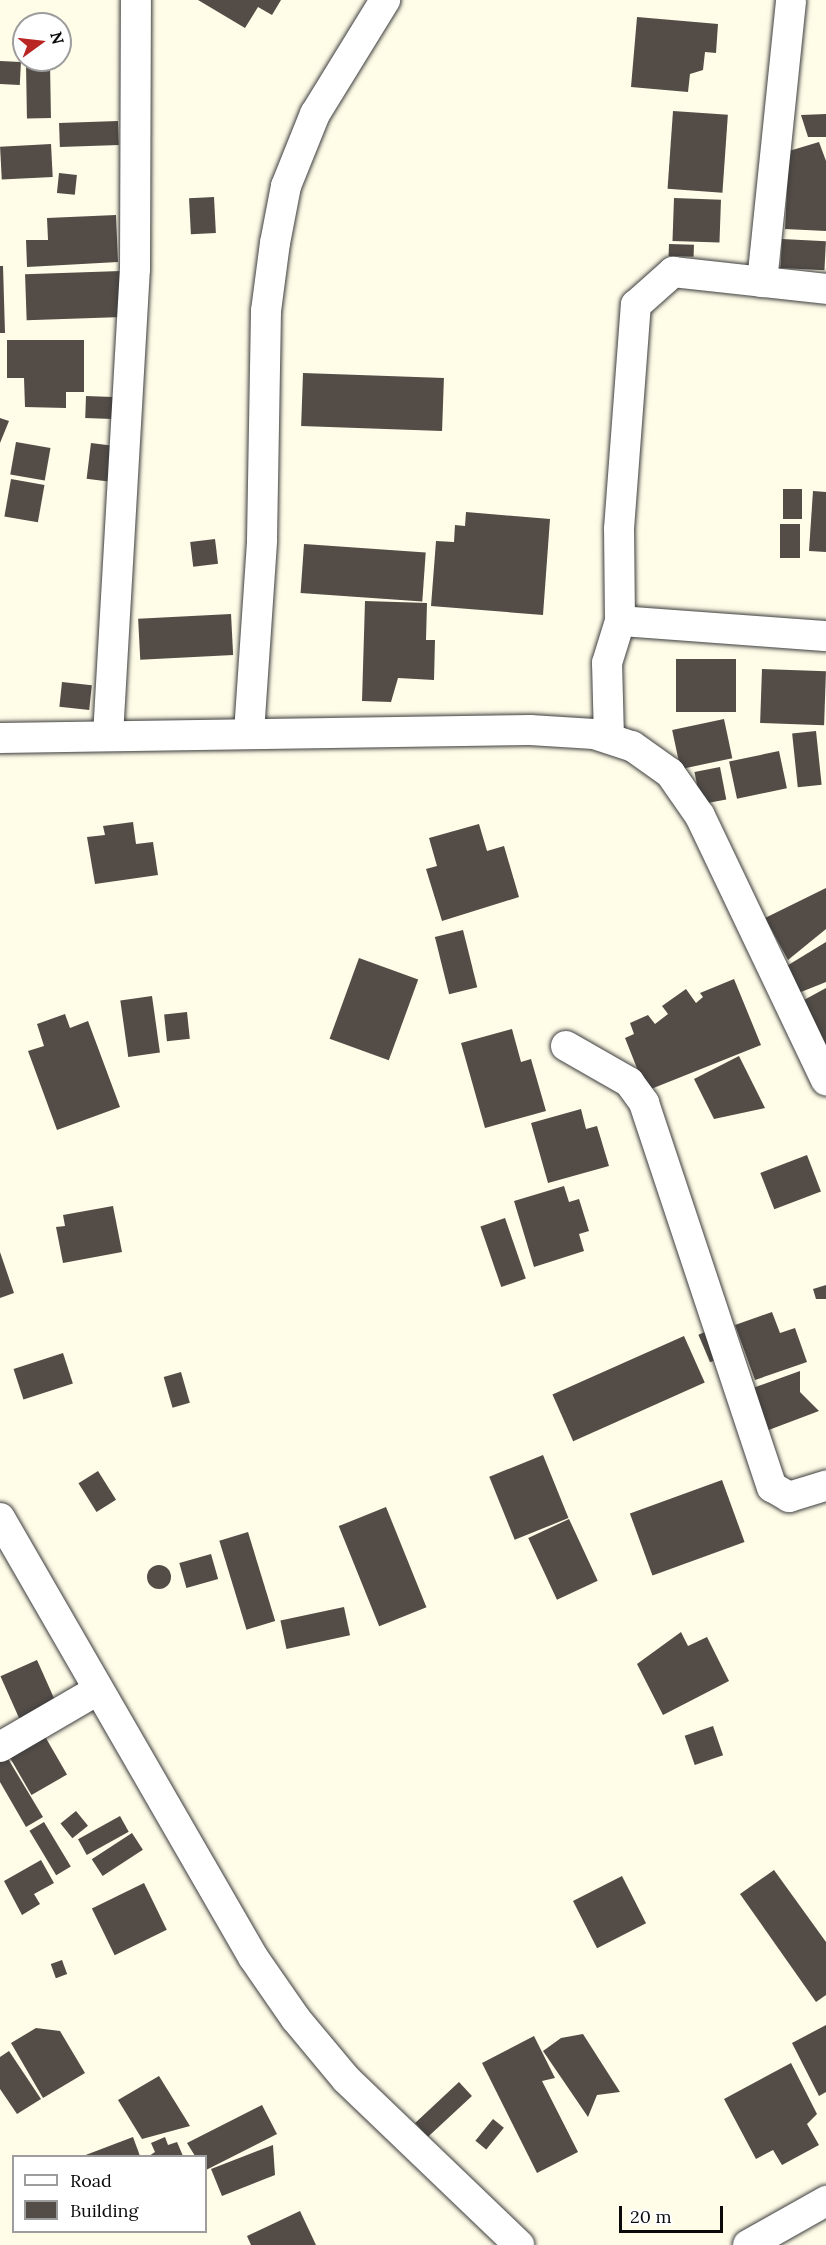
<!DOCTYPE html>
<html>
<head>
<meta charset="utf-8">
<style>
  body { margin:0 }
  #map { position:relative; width:826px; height:2245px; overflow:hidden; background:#fffce8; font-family:Lora,serif }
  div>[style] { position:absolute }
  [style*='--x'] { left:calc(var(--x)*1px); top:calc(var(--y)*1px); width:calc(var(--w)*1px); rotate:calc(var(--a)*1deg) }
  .building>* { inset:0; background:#534c47; transform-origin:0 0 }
  .round { border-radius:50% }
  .roads { filter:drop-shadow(0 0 2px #3d3d3d) drop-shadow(0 0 2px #3d3d3d) }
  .street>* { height:30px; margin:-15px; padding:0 15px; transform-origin:15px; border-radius:15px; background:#fff }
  span { translate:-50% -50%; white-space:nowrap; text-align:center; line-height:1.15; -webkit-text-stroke:6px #fff; paint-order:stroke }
  .legend { position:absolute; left:12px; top:2155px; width:195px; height:78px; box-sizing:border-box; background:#fff; border:2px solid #9d9d9d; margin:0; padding:8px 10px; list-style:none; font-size:18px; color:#0a0a0a }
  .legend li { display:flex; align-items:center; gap:12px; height:30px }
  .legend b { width:30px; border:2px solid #9d9d9d }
  .north { position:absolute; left:12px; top:12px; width:60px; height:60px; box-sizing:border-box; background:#fff; border:2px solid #9d9d9d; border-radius:50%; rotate:75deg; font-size:16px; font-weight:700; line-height:24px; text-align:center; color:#0a0a0a }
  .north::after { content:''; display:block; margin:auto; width:21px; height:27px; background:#b92523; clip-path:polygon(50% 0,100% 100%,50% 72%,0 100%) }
  .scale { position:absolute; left:619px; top:2206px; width:104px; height:27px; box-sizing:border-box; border:3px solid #0a0a0a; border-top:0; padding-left:8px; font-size:18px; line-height:21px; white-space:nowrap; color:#0a0a0a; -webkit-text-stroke:4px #fff; paint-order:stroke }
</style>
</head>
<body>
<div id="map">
  <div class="building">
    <i style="clip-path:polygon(198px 0,281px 0,272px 15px,258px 7px,245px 28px)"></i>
    <i style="clip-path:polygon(637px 17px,718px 24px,716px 53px,705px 52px,703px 70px,690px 74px,688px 92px,631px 87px)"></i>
    <i style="left:0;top:61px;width:21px;height:23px;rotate:3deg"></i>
    <i style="left:50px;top:63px;width:55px;height:24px;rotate:89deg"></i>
    <i style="left:673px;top:111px;width:55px;height:78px;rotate:4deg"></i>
    <i style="clip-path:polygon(826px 114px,826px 137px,808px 137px,801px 115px)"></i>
    <i style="left:118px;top:121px;width:24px;height:59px;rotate:88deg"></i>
    <i style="clip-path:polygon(819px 142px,826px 161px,826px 231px,785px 229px,789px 151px)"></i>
    <i style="left:51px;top:144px;width:33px;height:51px;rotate:87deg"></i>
    <i style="left:59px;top:173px;width:18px;height:20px;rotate:6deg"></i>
    <i style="left:214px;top:197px;width:36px;height:25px;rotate:87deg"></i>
    <i style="left:674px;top:198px;width:47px;height:43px;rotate:2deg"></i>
    <i style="clip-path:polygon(116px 215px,118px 262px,27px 267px,26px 240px,48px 240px,47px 218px)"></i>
    <i style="left:782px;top:239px;width:44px;height:29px;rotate:3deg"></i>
    <i style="left:669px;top:244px;width:25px;height:12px;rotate:2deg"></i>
    <i style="clip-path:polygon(0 266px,3px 266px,5px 333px,0 333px)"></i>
    <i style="left:121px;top:271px;width:46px;height:96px;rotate:88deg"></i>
    <i style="clip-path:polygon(7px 340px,84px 340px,84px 392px,66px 392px,66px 408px,25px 407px,24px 378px,7px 378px)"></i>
    <i style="left:303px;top:373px;width:141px;height:53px;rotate:2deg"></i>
    <i style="left:86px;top:396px;width:27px;height:22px;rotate:2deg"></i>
    <i style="clip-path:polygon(0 418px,9px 421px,0 443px)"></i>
    <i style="left:16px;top:442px;width:35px;height:33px;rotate:10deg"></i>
    <i style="left:91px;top:443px;width:24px;height:36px;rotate:7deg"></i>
    <i style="left:11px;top:479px;width:34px;height:38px;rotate:10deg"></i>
    <i style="left:783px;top:489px;width:19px;height:30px"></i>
    <i style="clip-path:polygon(813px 491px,826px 492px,826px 552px,809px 551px)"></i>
    <i style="clip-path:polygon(466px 512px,550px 519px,543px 615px,431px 606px,436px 541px,454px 542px,455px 525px,465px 526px)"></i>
    <i style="left:780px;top:524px;width:20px;height:34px"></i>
    <i style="left:215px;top:539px;width:25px;height:25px;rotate:83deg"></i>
    <i style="left:304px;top:544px;width:122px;height:49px;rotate:4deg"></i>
    <i style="clip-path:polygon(365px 601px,427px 603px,426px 640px,435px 640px,434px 680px,398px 678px,391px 702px,362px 701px)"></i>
    <i style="left:231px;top:614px;width:41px;height:93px;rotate:87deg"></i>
    <i style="left:676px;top:659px;width:60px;height:53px"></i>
    <i style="left:762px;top:669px;width:64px;height:54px;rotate:2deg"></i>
    <i style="left:62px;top:682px;width:30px;height:25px;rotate:6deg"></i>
    <i style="left:724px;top:719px;width:40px;height:53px;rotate:78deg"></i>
    <i style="left:816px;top:731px;width:54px;height:24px;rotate:84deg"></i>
    <i style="left:779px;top:751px;width:38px;height:51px;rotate:78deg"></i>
    <i style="left:720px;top:767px;width:33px;height:26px;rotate:79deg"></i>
    <i style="clip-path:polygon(133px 822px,136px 844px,153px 842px,158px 875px,95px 884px,87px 837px,105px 835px,103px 826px)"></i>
    <i style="clip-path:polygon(479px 824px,487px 851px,504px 846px,519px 897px,442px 921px,426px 869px,437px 866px,429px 838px)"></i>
    <i style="clip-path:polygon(826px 888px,826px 929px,788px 960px,765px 918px)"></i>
    <i style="left:463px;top:930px;width:59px;height:29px;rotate:76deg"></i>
    <i style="clip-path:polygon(826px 942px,826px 982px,796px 994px,785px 967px)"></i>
    <i style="left:359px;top:958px;width:63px;height:86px;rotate:20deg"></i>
    <i style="clip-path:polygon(734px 979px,761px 1045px,646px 1091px,625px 1038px,634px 1034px,630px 1023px,648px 1015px,655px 1024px,668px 1014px,662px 1006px,686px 989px,696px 1003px,703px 997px,700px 993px)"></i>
    <i style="clip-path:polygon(826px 988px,826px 1045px,804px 1000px)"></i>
    <i style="left:152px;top:996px;width:57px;height:32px;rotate:82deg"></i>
    <i style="left:187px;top:1012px;width:27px;height:23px;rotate:84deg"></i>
    <i style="clip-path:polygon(65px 1014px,70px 1028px,88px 1021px,120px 1107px,57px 1130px,28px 1051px,44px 1046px,37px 1024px)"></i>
    <i style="clip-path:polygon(512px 1029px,521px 1062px,531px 1059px,546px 1111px,485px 1128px,461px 1043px)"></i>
    <i style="clip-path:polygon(739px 1056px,765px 1108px,714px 1119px,694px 1079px)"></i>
    <i style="clip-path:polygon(581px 1109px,586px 1129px,597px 1126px,609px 1166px,548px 1183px,531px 1123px)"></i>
    <i style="left:807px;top:1155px;width:39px;height:50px;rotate:69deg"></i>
    <i style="clip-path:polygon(564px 1186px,569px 1202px,579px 1199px,589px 1231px,579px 1234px,584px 1251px,534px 1267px,514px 1201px)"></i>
    <i style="clip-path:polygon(113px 1206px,122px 1252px,63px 1263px,56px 1227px,65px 1226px,63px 1215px)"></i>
    <i style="left:505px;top:1218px;width:64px;height:26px;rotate:71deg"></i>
    <i style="clip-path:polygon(0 1252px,14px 1293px,0 1298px)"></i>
    <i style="clip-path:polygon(826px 1285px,826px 1299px,816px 1299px,813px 1289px)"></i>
    <i style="clip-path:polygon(772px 1312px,780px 1333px,795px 1328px,807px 1362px,755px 1380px,735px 1325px)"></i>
    <i style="left:726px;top:1323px;width:30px;height:30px;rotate:67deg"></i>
    <i style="left:684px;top:1336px;width:51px;height:144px;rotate:66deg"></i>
    <i style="left:63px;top:1353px;width:32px;height:52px;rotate:72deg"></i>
    <i style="clip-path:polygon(800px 1371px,800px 1392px,819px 1411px,766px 1431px,750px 1389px)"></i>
    <i style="left:181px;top:1372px;width:32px;height:18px;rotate:74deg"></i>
    <i style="left:543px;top:1455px;width:68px;height:58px;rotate:68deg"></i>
    <i style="left:98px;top:1471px;width:34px;height:23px;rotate:58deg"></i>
    <i style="left:722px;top:1480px;width:66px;height:98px;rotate:70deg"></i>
    <i style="left:386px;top:1507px;width:108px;height:51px;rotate:68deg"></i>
    <i style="left:569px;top:1519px;width:68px;height:45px;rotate:65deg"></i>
    <i style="left:248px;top:1532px;width:93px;height:30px;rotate:73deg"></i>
    <i style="left:211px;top:1554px;width:26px;height:33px;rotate:74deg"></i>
    <i class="round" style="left:147px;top:1565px;width:24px;height:24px"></i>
    <i style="left:344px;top:1607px;width:29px;height:65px;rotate:78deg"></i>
    <i style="clip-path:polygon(681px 1632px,688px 1646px,707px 1637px,729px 1681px,663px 1715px,637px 1664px)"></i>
    <i style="left:37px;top:1660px;width:46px;height:40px;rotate:66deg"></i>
    <i style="left:713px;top:1726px;width:31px;height:30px;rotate:71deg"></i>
    <i style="left:43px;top:1733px;width:48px;height:41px;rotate:60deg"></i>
    <i style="clip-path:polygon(7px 1757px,43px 1817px,26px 1827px,0 1782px,0 1761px)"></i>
    <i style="left:76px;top:1811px;width:19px;height:20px;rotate:51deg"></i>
    <i style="left:120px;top:1816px;width:18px;height:48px;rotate:61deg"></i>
    <i style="left:44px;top:1822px;width:52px;height:17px;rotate:59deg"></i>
    <i style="left:132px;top:1833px;width:20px;height:48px;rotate:57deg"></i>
    <i style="clip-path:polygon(41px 1860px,54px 1883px,34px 1894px,40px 1904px,22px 1915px,4px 1881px)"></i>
    <i style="clip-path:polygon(774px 1870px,826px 1942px,826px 1995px,816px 2002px,740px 1894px)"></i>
    <i style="left:622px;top:1876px;width:53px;height:55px;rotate:63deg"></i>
    <i style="left:144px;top:1883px;width:52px;height:58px;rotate:64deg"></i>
    <i style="left:62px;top:1960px;width:15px;height:12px;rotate:70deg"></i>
    <i style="clip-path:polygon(826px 2025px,826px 2092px,819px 2096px,792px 2043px)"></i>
    <i style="clip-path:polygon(36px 2028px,60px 2031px,85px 2073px,43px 2098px,11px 2043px)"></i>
    <i style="clip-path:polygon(583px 2034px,620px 2092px,597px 2095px,588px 2117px,543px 2051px,561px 2038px)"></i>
    <i style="clip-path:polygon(534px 2036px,555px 2078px,542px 2081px,578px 2152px,537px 2173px,482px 2063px)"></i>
    <i style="clip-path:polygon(9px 2051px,41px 2099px,17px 2114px,0 2089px,0 2057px)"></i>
    <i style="clip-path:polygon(791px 2063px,817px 2114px,807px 2124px,819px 2145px,782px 2165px,773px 2150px,756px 2159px,724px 2099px)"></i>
    <i style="clip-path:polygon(159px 2076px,190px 2126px,142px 2139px,118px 2100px)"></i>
    <i style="left:459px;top:2082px;width:19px;height:60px;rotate:47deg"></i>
    <i style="clip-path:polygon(262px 2105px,277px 2134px,206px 2170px,206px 2156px,195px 2156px,187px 2143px)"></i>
    <i style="left:493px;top:2119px;width:14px;height:28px;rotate:39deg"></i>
    <i style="clip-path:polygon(133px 2137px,140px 2156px,83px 2156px)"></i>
    <i style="clip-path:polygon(165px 2137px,168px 2145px,177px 2142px,183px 2156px,149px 2156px,155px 2152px,151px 2143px)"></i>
    <i style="clip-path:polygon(273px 2145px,275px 2175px,222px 2196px,211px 2169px)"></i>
    <i style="clip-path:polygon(300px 2211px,316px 2245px,251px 2245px,247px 2236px)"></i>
  </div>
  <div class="roads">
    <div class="street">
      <i style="--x:762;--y:282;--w:283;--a:-84.1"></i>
      <i style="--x:620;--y:621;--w:92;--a:-90.6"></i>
      <i style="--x:619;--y:529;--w:225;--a:-85.7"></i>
      <i style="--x:636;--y:305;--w:50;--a:-41.7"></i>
      <i style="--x:673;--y:272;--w:154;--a:6.3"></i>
      <i style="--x:249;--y:733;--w:193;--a:-86.1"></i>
      <i style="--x:262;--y:540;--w:229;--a:-89"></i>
      <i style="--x:266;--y:311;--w:69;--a:-82.5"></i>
      <i style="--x:275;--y:243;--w:58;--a:-79.1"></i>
      <i style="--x:286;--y:186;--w:78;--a:-68.1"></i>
      <i style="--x:315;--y:114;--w:134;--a:-58.4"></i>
      <i style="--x:108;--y:736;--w:468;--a:-86.7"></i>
      <i style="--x:135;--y:269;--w:269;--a:-89.8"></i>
      <i style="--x:0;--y:738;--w:530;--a:-0.86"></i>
      <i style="--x:530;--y:730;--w:64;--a:3.6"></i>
      <i style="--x:594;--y:734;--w:40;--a:18"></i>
      <i style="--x:632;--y:746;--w:47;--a:35.4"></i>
      <i style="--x:670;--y:773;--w:52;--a:55.1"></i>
      <i style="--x:700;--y:816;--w:293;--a:64.5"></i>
      <i style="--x:609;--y:738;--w:75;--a:-91.5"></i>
      <i style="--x:607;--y:663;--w:44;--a:-72.8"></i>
      <i style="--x:620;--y:621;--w:207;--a:4.2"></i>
      <i style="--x:566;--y:1046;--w:73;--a:29.7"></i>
      <i style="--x:629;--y:1082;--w:26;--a:54"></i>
      <i style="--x:644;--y:1103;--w:405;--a:71.6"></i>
      <i style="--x:772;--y:1487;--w:20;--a:30"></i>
      <i style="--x:789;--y:1497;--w:39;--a:-17"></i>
      <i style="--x:0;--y:1518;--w:507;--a:60.04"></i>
      <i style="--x:253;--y:1957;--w:75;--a:55.3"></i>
      <i style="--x:296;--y:2019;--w:78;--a:50.2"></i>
      <i style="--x:346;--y:2079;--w:240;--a:43.8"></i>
      <i style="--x:0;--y:1747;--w:113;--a:-30.2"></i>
      <i style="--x:748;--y:2245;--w:90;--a:-29.4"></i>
    </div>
  </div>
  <ul class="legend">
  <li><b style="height:8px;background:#fff"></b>Road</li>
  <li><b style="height:16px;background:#534c47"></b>Building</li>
  </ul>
  <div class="north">N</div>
  <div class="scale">20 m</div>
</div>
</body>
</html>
